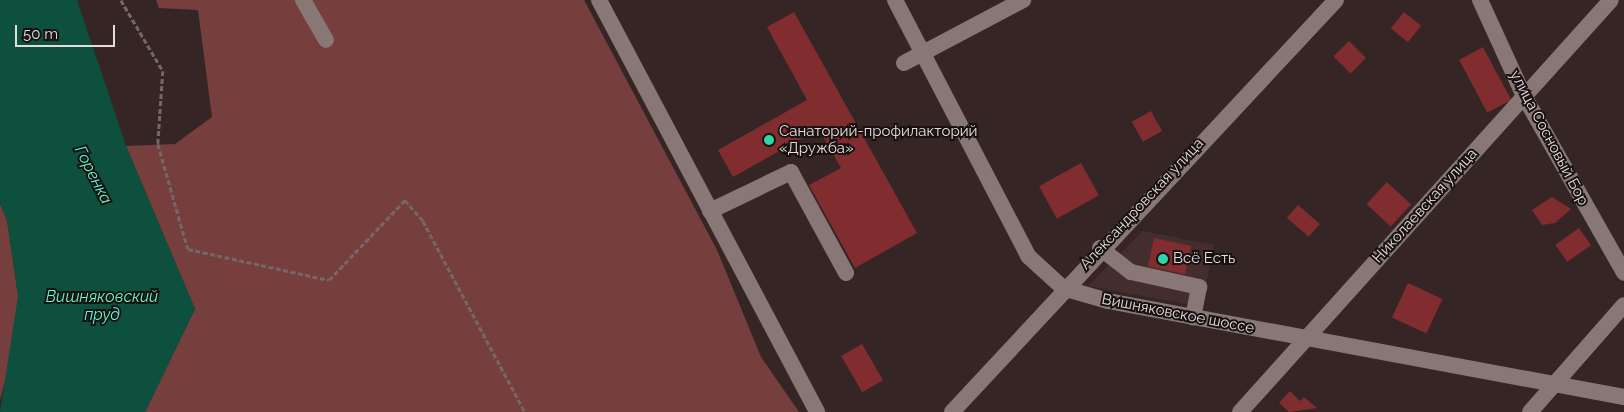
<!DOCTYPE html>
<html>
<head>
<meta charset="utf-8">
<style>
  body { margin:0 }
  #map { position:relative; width:1624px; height:412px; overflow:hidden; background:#352625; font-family:Raleway,sans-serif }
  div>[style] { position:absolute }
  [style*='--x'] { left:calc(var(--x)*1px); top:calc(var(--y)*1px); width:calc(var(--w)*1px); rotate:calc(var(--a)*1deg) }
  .built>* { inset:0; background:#432e2d }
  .green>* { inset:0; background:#773e3e }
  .water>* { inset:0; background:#0e503e }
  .building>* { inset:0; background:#812c2f; transform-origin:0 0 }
  .path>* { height:2.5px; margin-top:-1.25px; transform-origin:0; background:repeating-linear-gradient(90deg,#746766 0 5px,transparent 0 7.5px) }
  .minor>* { height:16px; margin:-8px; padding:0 8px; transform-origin:8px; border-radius:8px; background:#897776 }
  .dots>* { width:14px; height:14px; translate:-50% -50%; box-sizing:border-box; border:2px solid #181111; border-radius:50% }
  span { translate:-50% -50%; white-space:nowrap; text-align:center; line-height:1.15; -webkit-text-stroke:4px #181111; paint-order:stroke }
  .poi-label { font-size:15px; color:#e6dcdb }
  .left { translate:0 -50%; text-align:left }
  .street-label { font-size:15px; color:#e6dcdb }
  .water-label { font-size:16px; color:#60fccd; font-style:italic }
  .scale { position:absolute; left:15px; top:25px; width:100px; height:22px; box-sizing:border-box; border:2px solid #e6dcdb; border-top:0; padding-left:6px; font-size:15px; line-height:18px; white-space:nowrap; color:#e6dcdb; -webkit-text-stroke:4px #181111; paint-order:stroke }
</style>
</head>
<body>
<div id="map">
  <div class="built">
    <i style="clip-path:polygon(1143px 231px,1214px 245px,1202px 307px,1088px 286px)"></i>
  </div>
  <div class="green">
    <i style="clip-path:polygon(156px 0,584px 0,717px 250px,761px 357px,799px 412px,145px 412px,195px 309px,126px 146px,175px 144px,212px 117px,198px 10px,159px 8px)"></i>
    <i style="clip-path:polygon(0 204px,7px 220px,18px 296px,13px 352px,0 400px)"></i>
  </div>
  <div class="water">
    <i style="clip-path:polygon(0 0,77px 0,126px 146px,195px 309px,145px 412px,0 412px,18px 296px,7px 220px,0 204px)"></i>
  </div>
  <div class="building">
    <i style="clip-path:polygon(794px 12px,917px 233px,855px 268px,809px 185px,841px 168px,819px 129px,733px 177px,718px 150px,807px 100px,767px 27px)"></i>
    <i style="left:1404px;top:12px;width:22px;height:21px;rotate:39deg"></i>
    <i style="left:1349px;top:41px;width:24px;height:22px;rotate:45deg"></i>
    <i style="left:1483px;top:47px;width:60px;height:27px;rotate:62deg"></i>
    <i style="left:1151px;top:111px;width:23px;height:22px;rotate:61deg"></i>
    <i style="left:1081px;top:163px;width:37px;height:48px;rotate:61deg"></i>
    <i style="left:1387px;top:182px;width:33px;height:30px;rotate:43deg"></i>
    <i style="clip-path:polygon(1552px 197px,1571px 209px,1555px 223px,1542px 225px,1532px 210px)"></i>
    <i style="left:1298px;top:205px;width:29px;height:17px;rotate:41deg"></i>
    <i style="left:1579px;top:228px;width:21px;height:29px;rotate:55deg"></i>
    <i style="left:1154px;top:238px;width:38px;height:29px;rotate:12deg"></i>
    <i style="left:1408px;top:283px;width:38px;height:38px;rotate:25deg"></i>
    <i style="left:862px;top:344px;width:42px;height:24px;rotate:60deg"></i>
    <i style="clip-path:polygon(1290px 391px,1300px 401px,1304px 397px,1317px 408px,1289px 412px,1279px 403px)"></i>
  </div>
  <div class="path">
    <i style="--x:121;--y:0;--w:82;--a:59.4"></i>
    <i style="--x:163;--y:71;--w:73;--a:93.9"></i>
    <i style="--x:158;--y:144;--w:109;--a:74.1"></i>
    <i style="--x:188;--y:249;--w:144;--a:12.4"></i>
    <i style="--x:329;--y:280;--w:110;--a:-46.5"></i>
    <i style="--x:405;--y:200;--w:28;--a:49"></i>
    <i style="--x:423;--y:221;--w:217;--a:61.9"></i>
  </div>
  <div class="minor">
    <i style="--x:303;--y:0;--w:46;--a:60.1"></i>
    <i style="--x:599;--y:0;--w:466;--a:62.1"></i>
    <i style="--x:895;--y:0;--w:288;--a:62.5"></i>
    <i style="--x:1028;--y:256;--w:47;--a:42.4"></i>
    <i style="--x:1063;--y:288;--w:47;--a:16.1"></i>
    <i style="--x:1108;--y:301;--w:525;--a:10.54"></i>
    <i style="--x:1480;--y:0;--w:106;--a:65.4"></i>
    <i style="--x:1524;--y:96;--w:203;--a:60.5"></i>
    <i style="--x:904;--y:63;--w:135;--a:-27.9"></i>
    <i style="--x:710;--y:211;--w:90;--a:-25.7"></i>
    <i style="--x:791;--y:172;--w:115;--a:61.4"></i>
    <i style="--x:1100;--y:248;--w:39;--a:38"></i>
    <i style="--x:1131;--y:272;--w:70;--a:12.4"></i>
    <i style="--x:1199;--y:287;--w:31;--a:101"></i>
    <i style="--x:952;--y:412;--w:563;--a:-47.01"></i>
    <i style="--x:1240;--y:412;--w:554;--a:-48"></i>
    <i style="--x:1530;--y:412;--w:142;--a:-48.7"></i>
  </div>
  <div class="dots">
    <i style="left:769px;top:140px;background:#31d4a9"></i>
    <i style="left:1163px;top:259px;background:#31d4a9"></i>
  </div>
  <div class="poi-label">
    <span class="left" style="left:779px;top:140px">Санаторий-профилакторий<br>«Дружба»</span>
    <span class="left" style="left:1173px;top:259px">Всё Есть</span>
  </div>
  <div class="street-label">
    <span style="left:1549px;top:138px;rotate:62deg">улица Сосновый Бор</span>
    <span style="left:1142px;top:204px;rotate:-47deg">Александровская улица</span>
    <span style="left:1425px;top:206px;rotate:-48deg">Николаевская улица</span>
    <span style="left:1178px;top:314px;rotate:11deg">Вишняковское шоссе</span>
  </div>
  <div class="water-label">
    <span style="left:93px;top:175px;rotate:63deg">Горенка</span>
    <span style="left:102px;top:306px">Вишняковский<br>пруд</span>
  </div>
  <div class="scale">50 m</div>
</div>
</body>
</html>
